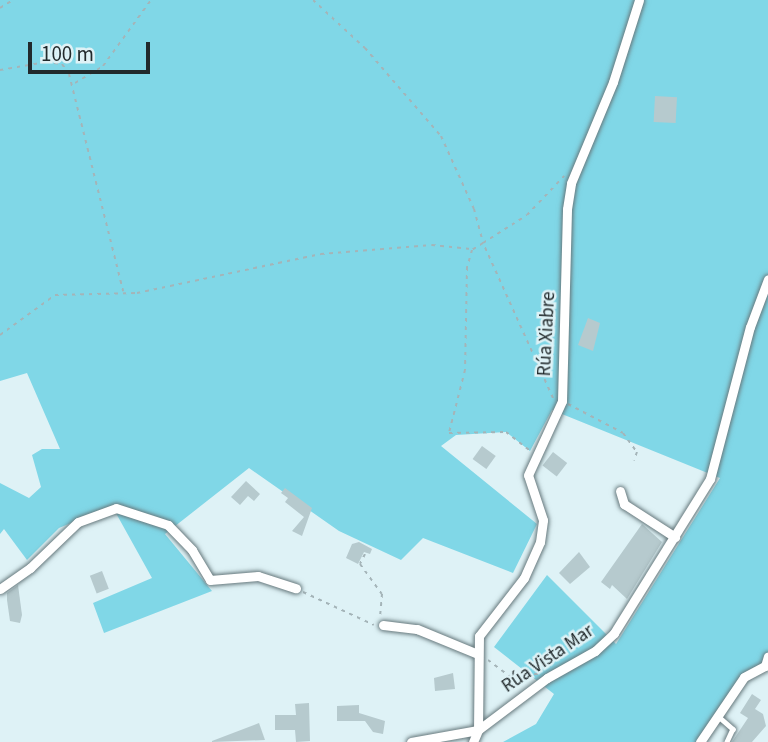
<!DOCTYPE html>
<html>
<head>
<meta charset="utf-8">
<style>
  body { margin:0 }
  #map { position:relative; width:768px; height:742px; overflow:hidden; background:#def2f6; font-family:"Source Sans 3",sans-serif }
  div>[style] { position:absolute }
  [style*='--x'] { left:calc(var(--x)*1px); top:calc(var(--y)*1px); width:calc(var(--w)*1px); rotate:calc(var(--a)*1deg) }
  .green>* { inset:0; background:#80d7e7 }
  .building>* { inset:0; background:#b6cace; transform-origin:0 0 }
  .path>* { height:2px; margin-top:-1px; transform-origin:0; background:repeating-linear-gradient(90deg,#a4b4b8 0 3.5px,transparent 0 8.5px) }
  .roads { filter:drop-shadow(0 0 2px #67797d) drop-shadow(0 0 2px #67797d) }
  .service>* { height:4.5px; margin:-2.25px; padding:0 2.25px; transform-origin:2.25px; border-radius:2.25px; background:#fff }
  .minor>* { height:9px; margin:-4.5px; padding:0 4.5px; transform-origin:4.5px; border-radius:4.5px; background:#fff }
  span { translate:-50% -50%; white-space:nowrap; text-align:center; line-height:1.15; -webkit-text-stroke:5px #def2f6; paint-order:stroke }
  .street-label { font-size:19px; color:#222a2c }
  .scale { position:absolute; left:28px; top:42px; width:122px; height:32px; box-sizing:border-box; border:4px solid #222a2c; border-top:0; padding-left:9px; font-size:21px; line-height:24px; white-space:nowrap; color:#222a2c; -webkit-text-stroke:5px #def2f6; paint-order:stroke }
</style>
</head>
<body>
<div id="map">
  <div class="green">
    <i style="clip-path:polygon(0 0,768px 0,768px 656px,765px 666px,743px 677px,699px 742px,503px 742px,536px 724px,554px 694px,494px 647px,547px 575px,616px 644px,720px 478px,552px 410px,530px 451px,506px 432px,456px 435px,441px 446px,537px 524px,513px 573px,423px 538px,401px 560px,339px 531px,249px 468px,165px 534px,212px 591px,104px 633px,93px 603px,152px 578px,112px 506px,59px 528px,27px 560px,4px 529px,0 534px,0 483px,29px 498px,41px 487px,32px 455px,42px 449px,60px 449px,27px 373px,0 381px)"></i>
  </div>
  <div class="building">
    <i style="left:655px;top:96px;width:22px;height:26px;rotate:3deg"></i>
    <i style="clip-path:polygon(588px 318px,600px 323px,593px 351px,578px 345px)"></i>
    <i style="left:482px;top:446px;width:17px;height:16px;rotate:36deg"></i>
    <i style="left:553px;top:452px;width:18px;height:17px;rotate:38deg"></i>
    <i style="clip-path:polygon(246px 481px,260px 494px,254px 501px,248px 496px,240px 505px,231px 497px)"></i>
    <i style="clip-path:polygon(285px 488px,312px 508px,302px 536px,292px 531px,304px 517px,285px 502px,288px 498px,281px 493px)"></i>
    <i style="clip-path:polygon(642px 524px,662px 542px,627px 599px,612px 585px,610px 589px,601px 582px)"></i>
    <i style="clip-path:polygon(359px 542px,372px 549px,370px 554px,364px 552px,358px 564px,346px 558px,352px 544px)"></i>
    <i style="clip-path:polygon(579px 552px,590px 567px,570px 584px,559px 573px)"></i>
    <i style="left:102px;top:571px;width:19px;height:13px;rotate:69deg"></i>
    <i style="clip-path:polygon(18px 585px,22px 615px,20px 623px,10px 621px,7px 600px,7px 593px)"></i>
    <i style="clip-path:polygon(453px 673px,455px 689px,435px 691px,434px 678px)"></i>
    <i style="clip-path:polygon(752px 694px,761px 700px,755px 709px,763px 714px,766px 726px,752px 742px,732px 742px,748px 718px,740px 713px)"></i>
    <i style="clip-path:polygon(309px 703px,310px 741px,296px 742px,295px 730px,275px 730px,275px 715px,296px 715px,295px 704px)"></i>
    <i style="clip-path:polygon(359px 705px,359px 713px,385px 721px,383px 734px,373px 732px,365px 721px,337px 721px,337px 706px)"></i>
    <i style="clip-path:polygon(259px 723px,265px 740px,212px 742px,212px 741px)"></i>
  </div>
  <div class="path">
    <i style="--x:313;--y:0;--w:71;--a:42.7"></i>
    <i style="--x:365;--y:48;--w:116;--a:49.2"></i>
    <i style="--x:441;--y:136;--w:80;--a:65.7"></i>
    <i style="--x:474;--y:209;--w:35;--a:75"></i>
    <i style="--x:483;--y:243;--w:13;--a:148"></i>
    <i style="--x:472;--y:250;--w:18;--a:106"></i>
    <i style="--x:467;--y:267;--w:103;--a:91.1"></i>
    <i style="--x:465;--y:370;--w:65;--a:104.3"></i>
    <i style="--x:449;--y:433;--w:57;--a:-1"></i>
    <i style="--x:506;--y:432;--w:31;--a:38"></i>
    <i style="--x:0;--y:8;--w:15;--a:-32"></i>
    <i style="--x:0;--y:70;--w:47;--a:-9.9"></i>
    <i style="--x:46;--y:62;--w:16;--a:7"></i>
    <i style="--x:62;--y:64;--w:12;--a:55"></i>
    <i style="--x:69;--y:74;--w:224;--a:76"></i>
    <i style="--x:75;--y:83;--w:33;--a:-31"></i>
    <i style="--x:103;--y:66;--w:82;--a:-54"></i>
    <i style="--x:0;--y:335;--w:68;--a:-36"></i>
    <i style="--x:55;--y:295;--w:82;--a:-1.4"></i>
    <i style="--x:137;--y:293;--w:188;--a:-12"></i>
    <i style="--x:321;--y:254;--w:111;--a:-4.6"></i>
    <i style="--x:432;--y:245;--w:39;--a:6"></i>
    <i style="--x:553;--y:398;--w:170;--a:-114.3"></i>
    <i style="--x:483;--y:243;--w:52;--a:-32.5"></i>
    <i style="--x:527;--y:215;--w:54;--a:-46.5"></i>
    <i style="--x:568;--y:404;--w:62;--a:27.8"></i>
    <i style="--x:623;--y:433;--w:24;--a:54"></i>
    <i style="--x:637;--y:452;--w:9;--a:111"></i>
    <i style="--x:365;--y:554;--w:11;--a:117"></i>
    <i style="--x:360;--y:564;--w:37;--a:54"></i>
    <i style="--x:382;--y:594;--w:22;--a:95"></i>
    <i style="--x:303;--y:592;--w:78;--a:24.9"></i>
    <i style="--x:488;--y:660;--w:26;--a:37"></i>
    <i style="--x:509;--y:676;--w:31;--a:-4"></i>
  </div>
  <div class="roads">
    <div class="service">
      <i style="--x:718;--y:716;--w:20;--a:41"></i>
      <i style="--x:733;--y:729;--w:14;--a:115"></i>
    </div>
    <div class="minor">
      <i style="--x:620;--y:491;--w:14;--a:73"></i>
      <i style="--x:624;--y:504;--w:61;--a:32.9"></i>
      <i style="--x:0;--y:589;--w:37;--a:-35"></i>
      <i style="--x:30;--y:568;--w:66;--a:-43.8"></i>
      <i style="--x:78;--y:522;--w:40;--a:-20.2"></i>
      <i style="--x:116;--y:508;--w:55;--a:18.1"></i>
      <i style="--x:168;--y:525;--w:35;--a:46"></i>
      <i style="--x:192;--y:550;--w:35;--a:59"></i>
      <i style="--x:210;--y:580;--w:48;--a:-4.8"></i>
      <i style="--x:258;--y:576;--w:40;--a:18"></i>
      <i style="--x:383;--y:625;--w:34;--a:7"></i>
      <i style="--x:417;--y:629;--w:66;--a:22.3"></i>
      <i style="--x:411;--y:742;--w:68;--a:-10.2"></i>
      <i style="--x:478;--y:730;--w:86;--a:-37"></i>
      <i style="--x:547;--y:678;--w:55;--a:-29.4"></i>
      <i style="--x:595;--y:651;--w:26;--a:-43"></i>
      <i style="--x:614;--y:633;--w:181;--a:-58.1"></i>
      <i style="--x:710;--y:479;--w:157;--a:-75.3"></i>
      <i style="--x:750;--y:327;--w:51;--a:-69.4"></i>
      <i style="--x:473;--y:742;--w:13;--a:-67"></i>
      <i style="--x:478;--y:730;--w:94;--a:-89.4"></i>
      <i style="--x:479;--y:636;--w:73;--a:-52.2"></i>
      <i style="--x:524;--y:578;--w:39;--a:-66"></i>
      <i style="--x:540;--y:542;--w:22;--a:-82"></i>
      <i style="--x:543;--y:520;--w:47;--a:-108.4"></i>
      <i style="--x:528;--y:475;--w:81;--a:-65.3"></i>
      <i style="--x:562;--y:401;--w:192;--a:-88.5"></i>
      <i style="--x:567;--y:209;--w:26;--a:-81"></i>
      <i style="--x:571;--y:183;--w:109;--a:-67.4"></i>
      <i style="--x:613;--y:82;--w:86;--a:-72.4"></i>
      <i style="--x:700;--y:742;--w:78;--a:-55.9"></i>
      <i style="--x:744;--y:677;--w:24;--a:-28"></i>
      <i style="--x:765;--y:666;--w:10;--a:-73"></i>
    </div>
  </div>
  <div class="street-label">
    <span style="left:547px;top:334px;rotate:-87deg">Rúa Xiabre</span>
    <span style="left:548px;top:659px;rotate:-34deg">Rúa Vista Mar</span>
  </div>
  <div class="scale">100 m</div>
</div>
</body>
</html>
